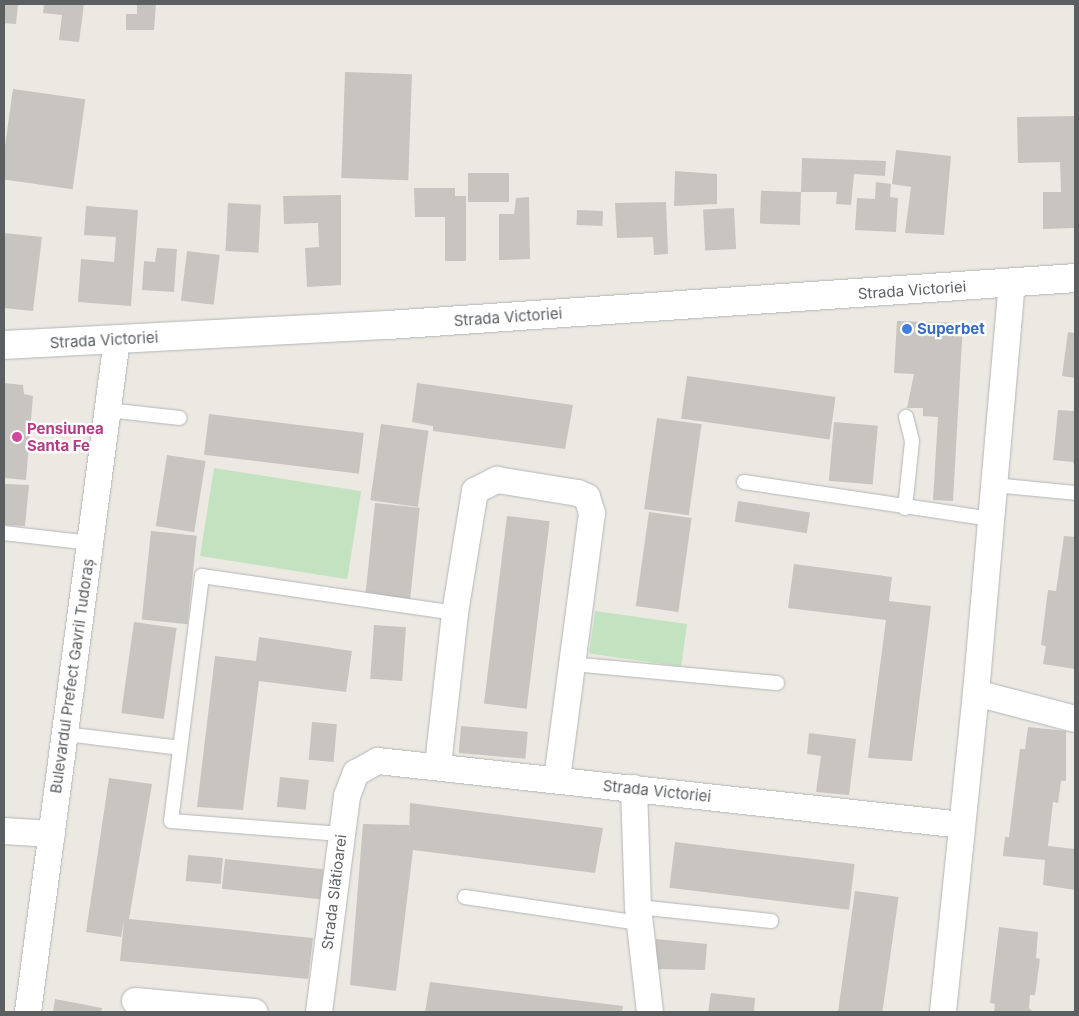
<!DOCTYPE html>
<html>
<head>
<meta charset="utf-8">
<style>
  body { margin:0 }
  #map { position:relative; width:1079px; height:1016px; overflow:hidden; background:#ece9e2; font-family:Inter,sans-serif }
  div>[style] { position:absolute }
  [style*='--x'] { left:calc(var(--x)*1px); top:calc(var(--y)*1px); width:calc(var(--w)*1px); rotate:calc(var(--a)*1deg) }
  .green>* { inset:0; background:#c3e3c0; transform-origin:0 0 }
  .building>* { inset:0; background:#c8c4bf; transform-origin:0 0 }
  .roads { filter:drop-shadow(0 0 1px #b3b5b9) drop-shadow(0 0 1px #b3b5b9) }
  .lane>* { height:14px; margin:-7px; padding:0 7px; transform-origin:7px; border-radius:7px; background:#fff }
  .street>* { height:26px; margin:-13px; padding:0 13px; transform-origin:13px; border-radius:13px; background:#fff }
  .secondary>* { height:28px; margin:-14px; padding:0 14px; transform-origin:14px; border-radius:14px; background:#fff }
  .dots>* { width:14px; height:14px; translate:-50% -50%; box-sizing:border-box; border:2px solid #fff; border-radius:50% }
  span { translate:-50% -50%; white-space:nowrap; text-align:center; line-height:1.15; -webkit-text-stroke:4.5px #fff; paint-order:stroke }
  .street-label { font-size:15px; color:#5b5f62 }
  .shop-label { font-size:15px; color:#366cbe; font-weight:700 }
  .left { translate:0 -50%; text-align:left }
  .hotel-label { font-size:15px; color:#b23c85; font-weight:700 }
  .frame { position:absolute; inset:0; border:5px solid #5b5f62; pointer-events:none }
</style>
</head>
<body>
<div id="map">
  <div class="green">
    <i style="left:214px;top:468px;width:149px;height:89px;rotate:9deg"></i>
    <i style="left:595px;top:611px;width:93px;height:43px;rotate:8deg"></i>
  </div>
  <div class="building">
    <i style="clip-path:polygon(4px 4px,18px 4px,16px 24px,4px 23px)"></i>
    <i style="clip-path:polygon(44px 4px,84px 4px,79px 42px,59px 40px,62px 15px,43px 13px)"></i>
    <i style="clip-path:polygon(137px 4px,156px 4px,154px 30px,126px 30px,126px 14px,137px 14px)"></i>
    <i style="left:345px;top:72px;width:67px;height:106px;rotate:2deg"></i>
    <i style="left:13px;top:89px;width:73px;height:91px;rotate:8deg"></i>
    <i style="clip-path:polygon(1075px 116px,1075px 228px,1043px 229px,1043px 192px,1061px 192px,1060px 162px,1018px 163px,1017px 117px)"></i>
    <i style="clip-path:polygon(896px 150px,951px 156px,944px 235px,905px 233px,911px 187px,892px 184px)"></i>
    <i style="clip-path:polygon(802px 158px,886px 161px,885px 176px,854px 174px,851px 205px,836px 204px,837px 192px,801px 192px)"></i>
    <i style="clip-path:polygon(675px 171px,717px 174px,717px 204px,674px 206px)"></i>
    <i style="left:468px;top:173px;width:41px;height:29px"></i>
    <i style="clip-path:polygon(876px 182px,891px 184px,890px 197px,898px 198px,896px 232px,855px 230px,857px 198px,875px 199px)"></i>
    <i style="clip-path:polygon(414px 188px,455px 188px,455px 196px,466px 196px,466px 261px,445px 261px,445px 217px,415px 217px)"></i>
    <i style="left:801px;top:192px;width:33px;height:40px;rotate:92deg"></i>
    <i style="clip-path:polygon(341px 195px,341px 285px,307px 287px,305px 248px,319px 247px,318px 223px,284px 224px,283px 196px)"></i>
    <i style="clip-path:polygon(529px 197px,530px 259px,499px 260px,499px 214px,514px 214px,516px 198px)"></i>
    <i style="clip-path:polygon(666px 202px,668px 254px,654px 255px,653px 237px,617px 238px,615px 203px)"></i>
    <i style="left:228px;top:203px;width:33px;height:48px;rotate:3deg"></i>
    <i style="clip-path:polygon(86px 206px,138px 210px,131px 306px,78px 302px,81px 259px,114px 262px,116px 237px,84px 235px)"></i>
    <i style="left:734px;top:208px;width:41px;height:31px;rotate:87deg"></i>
    <i style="left:577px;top:210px;width:26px;height:15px;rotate:2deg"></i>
    <i style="clip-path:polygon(4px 233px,42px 237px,33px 311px,4px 308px)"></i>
    <i style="clip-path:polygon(157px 248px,177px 249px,174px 292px,142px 290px,144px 261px,155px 262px)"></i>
    <i style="left:187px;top:251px;width:33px;height:50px;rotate:7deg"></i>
    <i style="clip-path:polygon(897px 321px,963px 323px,953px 501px,933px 500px,938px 417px,923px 416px,923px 408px,907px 408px,914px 374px,894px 373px)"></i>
    <i style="clip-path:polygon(1068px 332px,1075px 333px,1075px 378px,1062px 376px)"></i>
    <i style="left:687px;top:376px;width:150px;height:43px;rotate:8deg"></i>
    <i style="clip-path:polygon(4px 383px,23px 385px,24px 394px,33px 396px,26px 480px,4px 478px)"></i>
    <i style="clip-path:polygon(417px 383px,573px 405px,565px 449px,433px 431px,433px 426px,412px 422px)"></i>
    <i style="clip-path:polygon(1058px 410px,1075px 411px,1075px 468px,1073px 462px,1053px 460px)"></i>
    <i style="left:209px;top:414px;width:156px;height:41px;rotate:7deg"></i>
    <i style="left:657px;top:418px;width:45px;height:92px;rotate:8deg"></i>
    <i style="left:834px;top:422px;width:44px;height:59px;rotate:5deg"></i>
    <i style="left:381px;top:424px;width:48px;height:77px;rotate:8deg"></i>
    <i style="left:167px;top:455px;width:39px;height:72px;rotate:9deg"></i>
    <i style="clip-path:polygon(4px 484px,29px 485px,25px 526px,4px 525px)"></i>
    <i style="left:738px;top:501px;width:73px;height:21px;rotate:9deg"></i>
    <i style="left:375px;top:503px;width:45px;height:95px;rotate:6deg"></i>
    <i style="left:649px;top:512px;width:43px;height:95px;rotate:8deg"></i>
    <i style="left:507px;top:516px;width:43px;height:189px;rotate:7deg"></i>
    <i style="left:151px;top:531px;width:46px;height:89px;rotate:6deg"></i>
    <i style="clip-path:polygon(1064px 536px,1075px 537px,1075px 669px,1043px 664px,1046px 646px,1041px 645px,1048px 590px,1056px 591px)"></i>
    <i style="clip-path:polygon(794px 564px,892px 577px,889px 601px,931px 606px,912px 761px,868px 758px,886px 620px,788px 608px)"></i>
    <i style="left:134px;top:622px;width:43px;height:92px;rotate:8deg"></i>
    <i style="left:374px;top:625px;width:32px;height:54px;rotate:4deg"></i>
    <i style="clip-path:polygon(259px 637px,352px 651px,346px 692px,259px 681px,243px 810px,197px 807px,215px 656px,256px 661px)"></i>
    <i style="left:312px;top:722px;width:25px;height:38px;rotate:5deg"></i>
    <i style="left:461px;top:726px;width:67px;height:27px;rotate:5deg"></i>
    <i style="clip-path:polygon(1028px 727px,1066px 731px,1066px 781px,1061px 781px,1058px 803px,1053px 802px,1048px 846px,1075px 849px,1075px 890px,1043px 885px,1045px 860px,1003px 856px,1005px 837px,1009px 837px,1020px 749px,1025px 749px)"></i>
    <i style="clip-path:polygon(809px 733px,856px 739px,849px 795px,816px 792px,821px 756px,807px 754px)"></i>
    <i style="left:280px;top:777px;width:29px;height:30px;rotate:6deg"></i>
    <i style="clip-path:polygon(109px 778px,152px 784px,129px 919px,313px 938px,308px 979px,120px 961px,124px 921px,121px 937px,86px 932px)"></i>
    <i style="clip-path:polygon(410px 803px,603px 828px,595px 873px,413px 850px,396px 991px,350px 985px,363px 824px,409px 825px,409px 836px)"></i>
    <i style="left:675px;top:842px;width:181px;height:46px;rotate:7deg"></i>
    <i style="left:188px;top:855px;width:35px;height:26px;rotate:5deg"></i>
    <i style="left:225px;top:859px;width:99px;height:30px;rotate:6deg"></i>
    <i style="left:855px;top:891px;width:44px;height:123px;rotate:8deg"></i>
    <i style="clip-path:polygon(999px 927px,1038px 932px,1036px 958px,1040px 959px,1035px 995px,1030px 995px,1029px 1008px,1033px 1012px,994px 1012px,995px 1004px,990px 1003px)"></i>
    <i style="clip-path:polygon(656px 939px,707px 944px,705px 970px,655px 969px)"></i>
    <i style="clip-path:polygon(430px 982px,623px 1006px,622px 1012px,425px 1012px)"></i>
    <i style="clip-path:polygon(711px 993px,755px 998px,754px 1012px,708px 1012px)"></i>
    <i style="clip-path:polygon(55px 999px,102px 1008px,101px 1012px,53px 1012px)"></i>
  </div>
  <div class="roads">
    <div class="lane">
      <i style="--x:108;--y:410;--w:72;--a:6.3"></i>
      <i style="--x:744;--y:482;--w:250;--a:8.5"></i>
      <i style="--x:994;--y:485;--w:81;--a:5.6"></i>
      <i style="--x:905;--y:508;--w:67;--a:-84"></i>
      <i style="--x:912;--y:441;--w:25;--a:-104"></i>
      <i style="--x:4;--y:533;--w:87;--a:6.6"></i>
      <i style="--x:572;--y:664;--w:206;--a:5.3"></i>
      <i style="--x:65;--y:734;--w:116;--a:6.9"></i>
      <i style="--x:341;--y:834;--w:170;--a:-175.6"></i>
      <i style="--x:171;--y:821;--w:247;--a:-82.8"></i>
      <i style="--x:202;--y:576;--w:256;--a:8.3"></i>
      <i style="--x:465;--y:897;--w:176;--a:8.5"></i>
      <i style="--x:638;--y:907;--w:134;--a:6"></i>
    </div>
    <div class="street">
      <i style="--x:976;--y:693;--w:102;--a:14.7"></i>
      <i style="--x:438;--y:765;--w:153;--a:-83.6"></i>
      <i style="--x:455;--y:613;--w:124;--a:-80.7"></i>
      <i style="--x:475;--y:491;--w:25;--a:-27"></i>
      <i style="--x:497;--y:480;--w:82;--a:9.1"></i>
      <i style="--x:578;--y:493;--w:10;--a:24"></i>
      <i style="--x:587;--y:497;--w:17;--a:73"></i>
      <i style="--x:592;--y:513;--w:268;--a:97.5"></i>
      <i style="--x:634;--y:788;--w:119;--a:88.1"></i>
      <i style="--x:638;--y:907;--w:106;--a:83.5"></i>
      <i style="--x:4;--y:831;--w:48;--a:3.6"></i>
      <i style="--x:135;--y:1001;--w:120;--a:5.3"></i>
      <i style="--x:28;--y:1012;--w:678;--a:-82.46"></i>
      <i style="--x:319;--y:1012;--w:218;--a:-82.6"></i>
      <i style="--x:347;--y:796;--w:25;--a:-69"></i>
      <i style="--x:356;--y:773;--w:25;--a:-29"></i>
      <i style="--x:378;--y:761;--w:587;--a:6.25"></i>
      <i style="--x:943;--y:1012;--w:321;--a:-84.1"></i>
      <i style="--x:976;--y:693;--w:412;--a:-85"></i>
    </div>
    <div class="secondary">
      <i style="--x:4;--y:345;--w:385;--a:-3"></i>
      <i style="--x:388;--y:325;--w:689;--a:-3.91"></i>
    </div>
  </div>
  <div class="dots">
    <i style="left:907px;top:329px;background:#3f7fe0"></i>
    <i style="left:17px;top:437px;background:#d1479c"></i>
  </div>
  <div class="street-label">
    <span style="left:912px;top:290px;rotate:-4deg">Strada Victoriei</span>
    <span style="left:508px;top:317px;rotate:-4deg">Strada Victoriei</span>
    <span style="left:104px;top:340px;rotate:-3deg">Strada Victoriei</span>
    <span style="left:72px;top:676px;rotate:-82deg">Bulevardul Prefect Gavril Tudoraș</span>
    <span style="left:657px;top:791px;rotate:6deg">Strada Victoriei</span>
    <span style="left:334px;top:892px;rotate:-83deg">Strada Slătioarei</span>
  </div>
  <div class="shop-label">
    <span class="left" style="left:917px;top:329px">Superbet</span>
  </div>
  <div class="hotel-label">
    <span class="left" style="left:27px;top:437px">Pensiunea<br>Santa Fe</span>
  </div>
  <div class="frame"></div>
</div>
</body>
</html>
